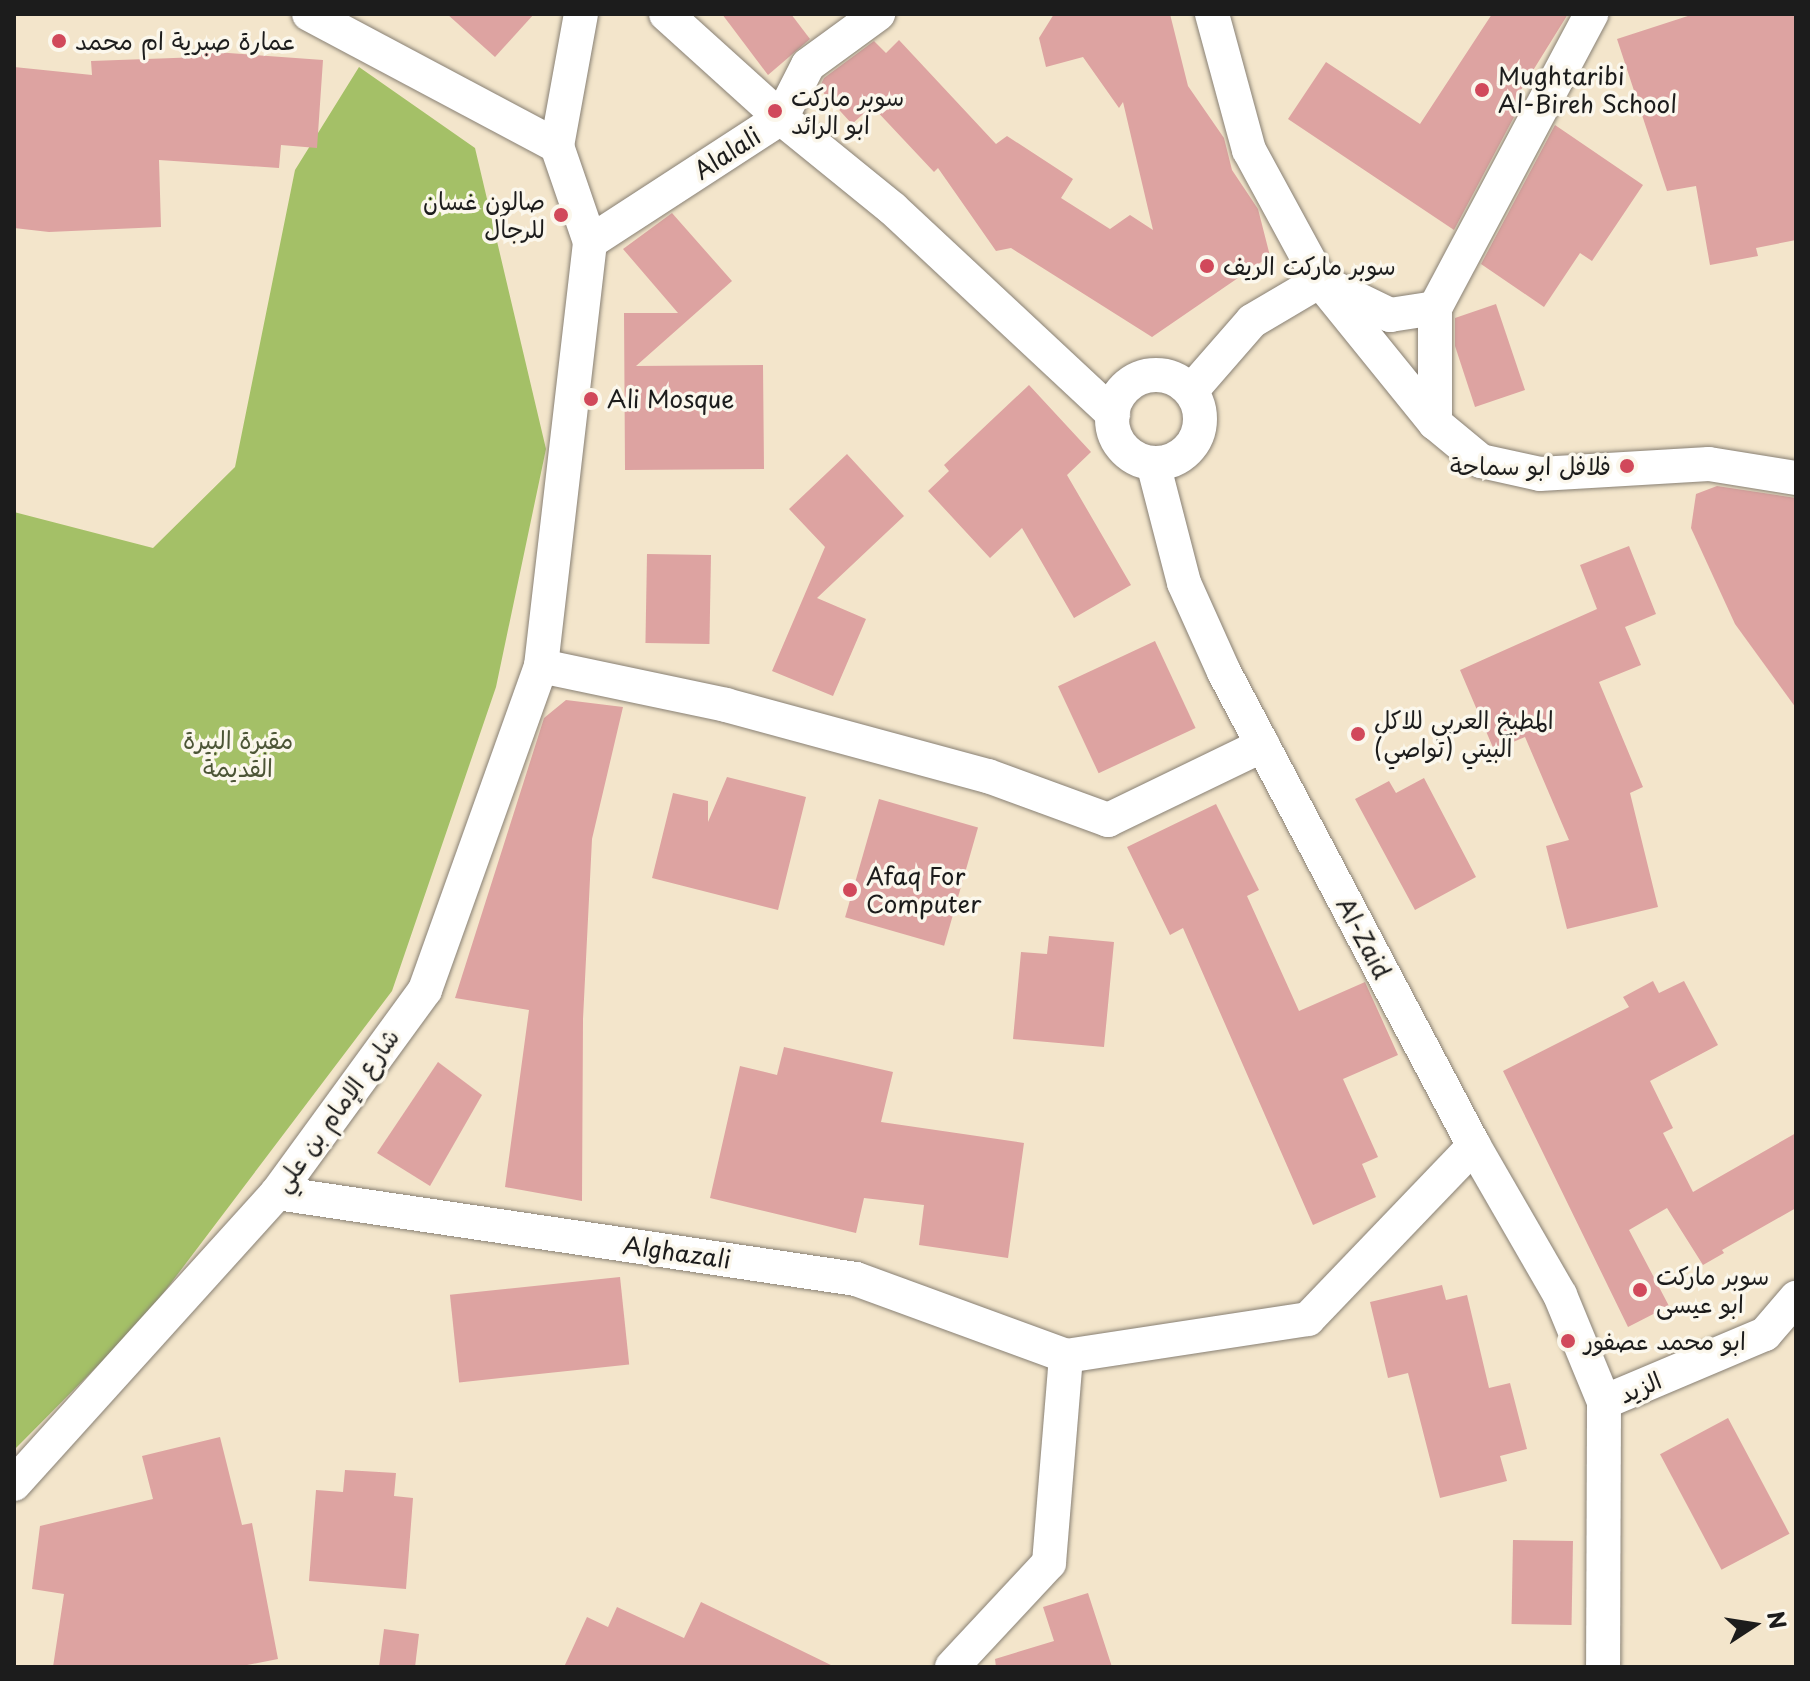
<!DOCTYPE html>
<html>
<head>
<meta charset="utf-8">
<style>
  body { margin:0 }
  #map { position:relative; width:1810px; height:1681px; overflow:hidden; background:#f3e5cb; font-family:"Playpen Sans","Playpen Sans Arabic",sans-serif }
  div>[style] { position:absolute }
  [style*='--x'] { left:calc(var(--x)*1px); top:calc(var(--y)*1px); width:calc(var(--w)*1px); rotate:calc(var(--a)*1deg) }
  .green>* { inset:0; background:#a4c067 }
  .building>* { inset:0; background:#dda3a1; transform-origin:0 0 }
  .roads { filter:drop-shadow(0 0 2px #888074) drop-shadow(0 0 2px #888074) }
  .street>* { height:34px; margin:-17px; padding:0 17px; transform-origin:17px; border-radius:17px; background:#fff }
  .street>.ring { margin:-17px; padding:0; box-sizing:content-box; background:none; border:34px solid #fff; border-radius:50% }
  .dots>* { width:22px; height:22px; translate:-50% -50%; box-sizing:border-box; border:4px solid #fbf7ec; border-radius:50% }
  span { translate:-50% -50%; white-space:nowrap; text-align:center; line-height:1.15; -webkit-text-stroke:7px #fbf7ec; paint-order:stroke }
  .poi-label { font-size:24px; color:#1c1c1c }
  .left { translate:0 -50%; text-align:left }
  .right { translate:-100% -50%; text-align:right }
  .street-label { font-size:24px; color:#1c1c1c }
  .park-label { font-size:24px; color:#4c5536 }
  .frame { position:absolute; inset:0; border:16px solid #1c1c1c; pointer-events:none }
  .north { position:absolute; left:1714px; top:1585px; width:80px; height:80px; -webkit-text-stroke:6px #fbf7ec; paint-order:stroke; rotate:78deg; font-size:22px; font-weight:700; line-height:32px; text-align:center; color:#1c1c1c }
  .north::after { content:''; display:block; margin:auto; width:28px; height:36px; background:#1c1c1c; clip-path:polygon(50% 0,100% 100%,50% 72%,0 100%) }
</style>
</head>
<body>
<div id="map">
  <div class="green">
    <i style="clip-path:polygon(359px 67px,475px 148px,546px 449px,496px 687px,392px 991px,143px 1320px,14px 1450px,14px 512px,153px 548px,235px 467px,295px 170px)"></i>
  </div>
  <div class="building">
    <i style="clip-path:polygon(447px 14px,534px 14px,495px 57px)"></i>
    <i style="clip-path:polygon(722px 14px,791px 14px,810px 39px,768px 75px)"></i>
    <i style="clip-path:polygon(1054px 14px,1170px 14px,1188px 86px,1224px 138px,1232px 170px,1258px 209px,1270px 256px,1152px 337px,1011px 248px,996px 251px,938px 168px,934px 172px,872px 106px,852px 124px,819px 88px,824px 78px,874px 41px,886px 53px,899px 40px,996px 144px,1007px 136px,1073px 179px,1061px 198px,1110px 229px,1130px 215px,1153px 230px,1123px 102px,1119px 108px,1083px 57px,1046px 67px,1039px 38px)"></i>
    <i style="clip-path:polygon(1492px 14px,1568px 14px,1516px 98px,1522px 102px,1454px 230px,1288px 119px,1326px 62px,1420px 124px)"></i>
    <i style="clip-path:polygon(1694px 14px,1796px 14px,1796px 240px,1756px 248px,1758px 256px,1710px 265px,1696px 186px,1667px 191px,1617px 39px)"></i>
    <i style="clip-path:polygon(201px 51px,323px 60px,317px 148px,281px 145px,279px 168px,159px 160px,161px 227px,49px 232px,14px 228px,14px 67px,92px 75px,91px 61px,201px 57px)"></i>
    <i style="clip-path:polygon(1555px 125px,1643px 185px,1592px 261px,1580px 253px,1544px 307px,1481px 264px)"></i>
    <i style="clip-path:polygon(672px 213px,732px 281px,636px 366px,763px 365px,764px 469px,625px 470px,624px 313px,678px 313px,623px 249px)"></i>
    <i style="clip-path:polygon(1496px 304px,1525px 390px,1475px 407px,1455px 346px,1455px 318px)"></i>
    <i style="clip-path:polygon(1029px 385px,1091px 452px,1067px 475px,1131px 585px,1074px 618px,1022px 528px,990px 558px,928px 491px,949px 471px,944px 465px)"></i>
    <i style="clip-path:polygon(847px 454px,904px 516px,817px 598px,866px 619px,833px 696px,772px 671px,825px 547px,789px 509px)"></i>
    <i style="clip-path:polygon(1717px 486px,1796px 498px,1796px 708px,1735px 624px,1691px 528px,1696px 494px)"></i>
    <i style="clip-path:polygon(1629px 546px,1656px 614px,1625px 627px,1641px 665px,1599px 682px,1643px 787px,1630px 793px,1658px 907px,1567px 929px,1546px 846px,1569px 840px,1525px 737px,1494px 750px,1460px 670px,1597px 609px,1580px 565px)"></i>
    <i style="left:647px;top:554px;width:64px;height:89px;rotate:1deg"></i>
    <i style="left:1155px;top:641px;width:96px;height:107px;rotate:65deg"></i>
    <i style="clip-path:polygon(566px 700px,623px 707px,592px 839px,583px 1019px,582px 1201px,505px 1187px,529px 1010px,455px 998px,544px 718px)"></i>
    <i style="clip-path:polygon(727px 777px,806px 797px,778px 910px,652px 878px,673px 793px,708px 801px,708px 822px)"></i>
    <i style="clip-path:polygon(1424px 778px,1476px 877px,1415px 910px,1355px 799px,1389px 781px,1396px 793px)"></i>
    <i style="left:879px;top:799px;width:103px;height:123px;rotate:16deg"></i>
    <i style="clip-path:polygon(1216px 804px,1259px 890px,1247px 896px,1299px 1011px,1365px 982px,1398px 1055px,1343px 1079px,1378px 1157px,1362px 1164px,1376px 1197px,1313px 1225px,1183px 928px,1170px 935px,1127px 847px)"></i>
    <i style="clip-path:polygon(1049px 936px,1114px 942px,1104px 1047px,1013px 1039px,1021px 952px,1047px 954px)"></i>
    <i style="clip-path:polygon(1653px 981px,1659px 993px,1684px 981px,1718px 1045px,1650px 1081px,1673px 1128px,1663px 1133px,1693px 1192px,1796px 1133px,1796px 1208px,1722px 1250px,1724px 1253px,1703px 1265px,1667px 1208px,1629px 1230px,1669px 1306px,1628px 1327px,1503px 1071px,1629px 1007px,1623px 997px)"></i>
    <i style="clip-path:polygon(784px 1047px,893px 1072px,881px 1122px,1024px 1143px,1008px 1258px,919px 1245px,924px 1205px,864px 1198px,856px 1233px,710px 1198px,740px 1066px,777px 1075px)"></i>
    <i style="clip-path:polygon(438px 1062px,482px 1095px,430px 1186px,377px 1153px)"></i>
    <i style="left:620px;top:1277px;width:88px;height:171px;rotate:84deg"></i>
    <i style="clip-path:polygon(1442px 1285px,1446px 1300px,1467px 1295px,1489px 1388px,1510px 1383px,1527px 1449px,1500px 1456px,1507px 1481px,1440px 1498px,1408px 1373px,1388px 1378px,1370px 1302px)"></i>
    <i style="left:1728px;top:1418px;width:131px;height:77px;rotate:62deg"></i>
    <i style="clip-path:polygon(220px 1437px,242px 1525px,252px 1523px,278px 1659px,237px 1667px,53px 1667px,64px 1594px,32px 1589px,40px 1526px,153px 1499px,142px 1456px)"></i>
    <i style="clip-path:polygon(345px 1470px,396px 1473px,394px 1496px,413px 1498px,406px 1589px,309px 1581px,316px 1490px,343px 1492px)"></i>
    <i style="left:1513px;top:1540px;width:60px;height:84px;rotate:1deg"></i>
    <i style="clip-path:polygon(1088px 1593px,1112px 1667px,996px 1667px,995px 1659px,1054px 1641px,1043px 1607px)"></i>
    <i style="clip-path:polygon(701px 1602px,835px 1667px,564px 1667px,587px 1617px,608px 1627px,617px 1607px,684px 1638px)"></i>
    <i style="clip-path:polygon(384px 1629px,419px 1634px,415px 1667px,379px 1667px)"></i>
  </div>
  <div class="roads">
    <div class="street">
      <i style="--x:309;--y:14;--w:281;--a:28"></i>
      <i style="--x:666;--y:14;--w:155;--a:42.1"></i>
      <i style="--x:781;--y:118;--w:144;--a:39.1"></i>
      <i style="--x:893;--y:209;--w:301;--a:43"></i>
      <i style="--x:1212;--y:14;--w:141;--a:74.8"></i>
      <i style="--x:1249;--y:150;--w:149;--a:61.5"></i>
      <i style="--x:1320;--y:281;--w:78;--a:25.9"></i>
      <i style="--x:1390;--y:315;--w:46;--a:-8.8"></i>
      <i style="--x:590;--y:242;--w:228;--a:-33"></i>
      <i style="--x:781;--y:118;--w:59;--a:-63"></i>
      <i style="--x:808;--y:65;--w:87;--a:-36.1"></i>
      <i class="ring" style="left:1112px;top:375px;width:54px;height:54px"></i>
      <i style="--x:1191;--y:391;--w:93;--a:-48.9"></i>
      <i style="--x:1252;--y:321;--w:79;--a:-30.5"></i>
      <i style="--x:1320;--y:281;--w:183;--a:51"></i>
      <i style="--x:1435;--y:423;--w:60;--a:39.6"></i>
      <i style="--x:1481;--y:461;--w:60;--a:12.4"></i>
      <i style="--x:1540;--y:474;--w:169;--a:-3.4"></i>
      <i style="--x:1709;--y:464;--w:88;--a:9.1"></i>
      <i style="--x:1435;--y:423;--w:115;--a:-90"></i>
      <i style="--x:1435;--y:308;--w:333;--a:-62"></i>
      <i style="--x:1153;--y:463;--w:124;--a:75.5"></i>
      <i style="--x:1184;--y:583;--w:98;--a:65.8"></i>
      <i style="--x:1224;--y:672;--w:536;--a:62.19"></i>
      <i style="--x:1474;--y:1146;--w:172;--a:60"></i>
      <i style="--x:1560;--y:1295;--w:116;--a:67.6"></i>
      <i style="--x:1604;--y:1402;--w:265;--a:90.2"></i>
      <i style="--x:541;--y:666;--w:189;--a:11.9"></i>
      <i style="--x:726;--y:705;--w:271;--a:15.2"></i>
      <i style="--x:988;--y:776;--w:128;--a:20.1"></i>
      <i style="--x:1108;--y:820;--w:172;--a:-25.8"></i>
      <i style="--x:277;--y:1193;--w:585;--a:8.45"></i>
      <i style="--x:856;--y:1279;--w:224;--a:20.1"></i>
      <i style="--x:1066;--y:1356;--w:245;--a:-8.7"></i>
      <i style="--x:1308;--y:1319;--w:240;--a:-46.2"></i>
      <i style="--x:1604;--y:1402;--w:175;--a:-22.9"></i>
      <i style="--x:1765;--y:1334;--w:48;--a:-49.3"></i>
      <i style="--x:14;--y:1484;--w:392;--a:-47.9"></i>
      <i style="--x:277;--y:1193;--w:251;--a:-53.9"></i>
      <i style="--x:425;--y:990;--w:344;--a:-70.3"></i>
      <i style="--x:541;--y:666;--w:427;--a:-83.4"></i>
      <i style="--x:590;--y:242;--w:102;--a:-109"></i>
      <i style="--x:557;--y:146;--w:134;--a:-79.7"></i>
      <i style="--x:952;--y:1667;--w:142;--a:-47"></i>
      <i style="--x:1049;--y:1563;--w:208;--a:-85.3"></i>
    </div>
  </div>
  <div class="dots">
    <i style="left:59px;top:41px;background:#d1495b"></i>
    <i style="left:1482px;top:90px;background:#d1495b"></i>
    <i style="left:775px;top:111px;background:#d1495b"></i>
    <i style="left:561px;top:215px;background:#d1495b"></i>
    <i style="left:1207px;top:266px;background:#d1495b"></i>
    <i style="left:591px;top:399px;background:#d1495b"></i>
    <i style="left:1627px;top:466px;background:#d1495b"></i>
    <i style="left:1358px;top:734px;background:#d1495b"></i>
    <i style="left:850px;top:890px;background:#d1495b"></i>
    <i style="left:1640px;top:1290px;background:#d1495b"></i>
    <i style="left:1568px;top:1341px;background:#d1495b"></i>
  </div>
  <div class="poi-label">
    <span class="left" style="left:75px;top:41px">عمارة صبرية ام محمد</span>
    <span class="left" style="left:1498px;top:90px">Mughtaribi<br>Al-Bireh School</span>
    <span class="left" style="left:791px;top:111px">سوبر ماركت<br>ابو الرائد</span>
    <span class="right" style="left:545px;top:215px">صالون غسان<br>للرجال</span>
    <span class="left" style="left:1223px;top:266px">سوبر ماركت الريف</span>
    <span class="left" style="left:607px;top:399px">Ali Mosque</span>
    <span class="right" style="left:1611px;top:466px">فلافل ابو سماحة</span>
    <span class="left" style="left:1374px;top:734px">المطبخ العربي للاكل<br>البيتي (تواصي)</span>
    <span class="left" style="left:866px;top:890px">Afaq For<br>Computer</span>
    <span class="left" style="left:1656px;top:1290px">سوبر ماركت<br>ابو عيسی</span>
    <span class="left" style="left:1584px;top:1341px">ابو محمد عصفور</span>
  </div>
  <div class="street-label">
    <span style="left:727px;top:153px;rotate:-33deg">Alalali</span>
    <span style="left:1364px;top:938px;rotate:62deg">Al-Zaid</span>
    <span style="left:336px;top:1110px;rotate:-54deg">شارع الإمام بن علي</span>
    <span style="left:677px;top:1252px;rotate:8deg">Alghazali</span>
    <span style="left:1640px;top:1387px;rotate:-23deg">الزيد</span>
  </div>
  <div class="park-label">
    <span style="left:238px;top:754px">مقبرة البيرة<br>القديمة</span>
  </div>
  <div class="frame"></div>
  <div class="north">N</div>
</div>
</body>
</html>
